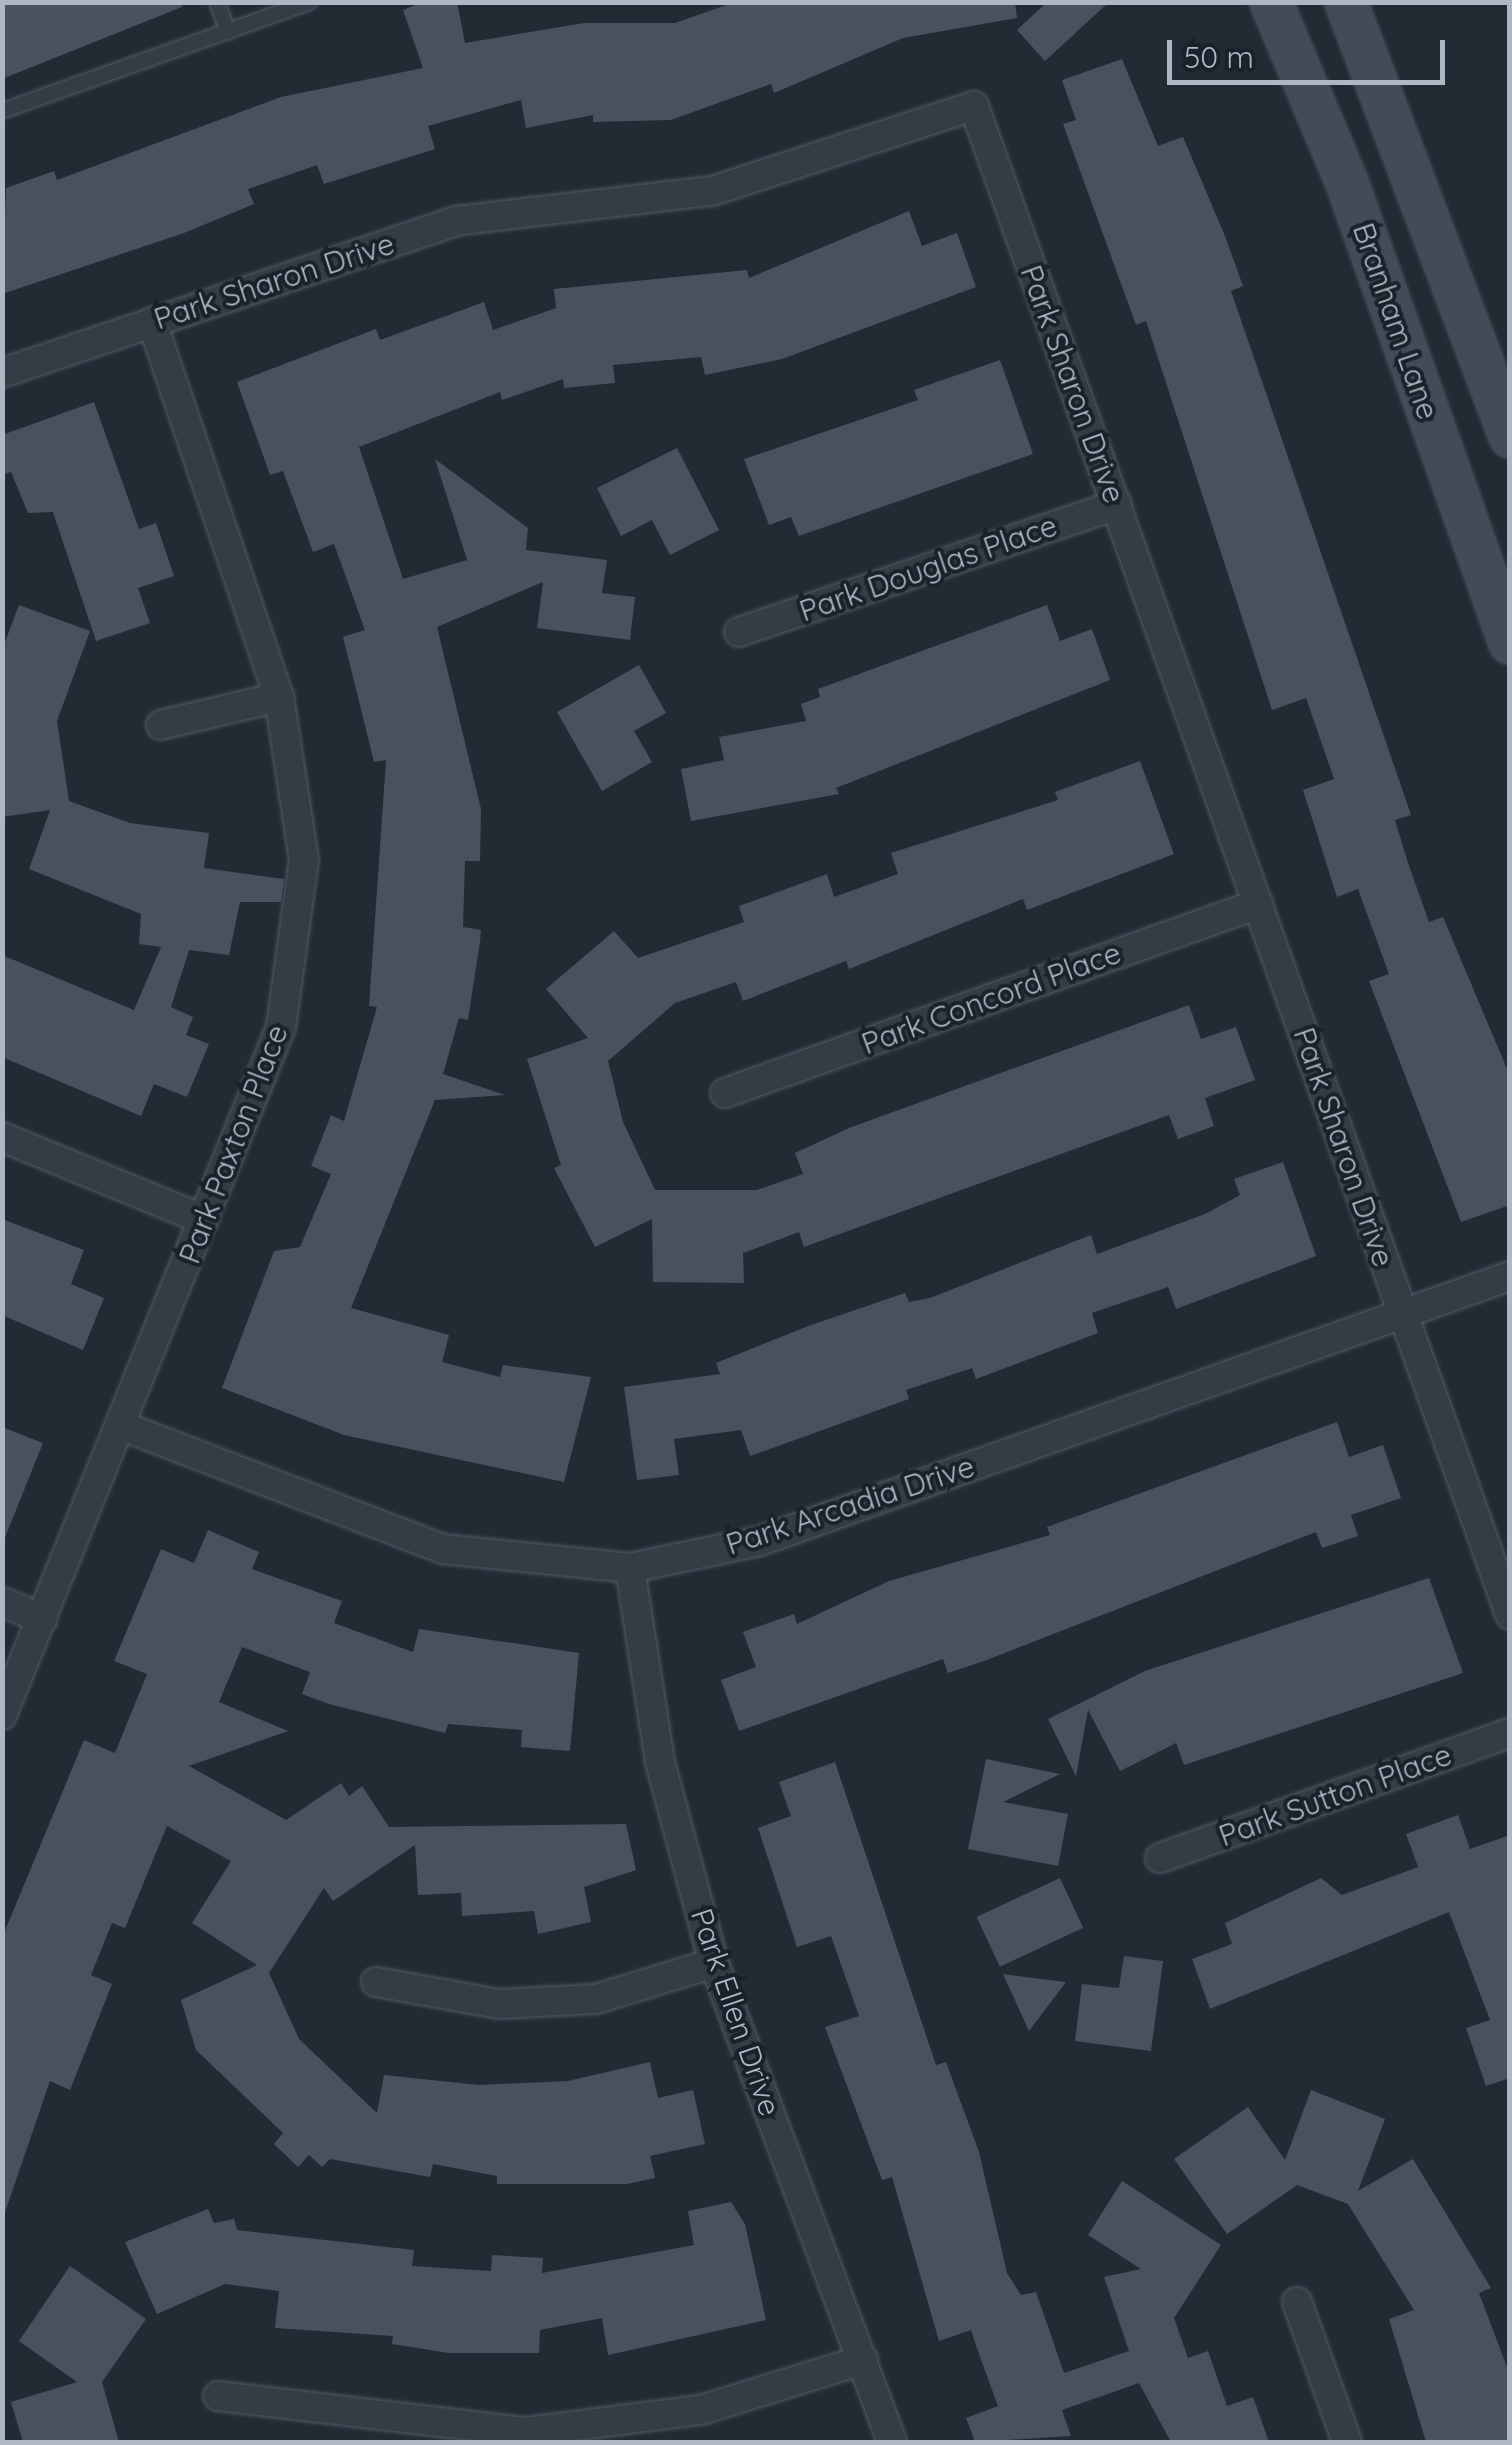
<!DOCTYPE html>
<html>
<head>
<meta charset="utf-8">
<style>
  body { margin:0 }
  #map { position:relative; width:1512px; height:2445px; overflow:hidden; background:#222a34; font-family:Quicksand,sans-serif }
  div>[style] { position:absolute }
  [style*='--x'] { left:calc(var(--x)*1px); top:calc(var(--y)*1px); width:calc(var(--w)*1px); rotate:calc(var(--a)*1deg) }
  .building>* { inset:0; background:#49515e; transform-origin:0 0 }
  .roads { filter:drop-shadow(0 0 2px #535963) drop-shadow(0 0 2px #535963) }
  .service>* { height:14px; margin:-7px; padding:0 7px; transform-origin:7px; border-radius:7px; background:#353c45 }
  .minor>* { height:28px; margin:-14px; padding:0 14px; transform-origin:14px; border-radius:14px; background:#353c45 }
  .secondary>* { height:40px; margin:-20px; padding:0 20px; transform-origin:20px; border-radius:20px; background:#444b58 }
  span { translate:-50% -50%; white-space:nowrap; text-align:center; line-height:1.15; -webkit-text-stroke:8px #1b212a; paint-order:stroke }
  .street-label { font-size:30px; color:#b0b6c2 }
  .frame { position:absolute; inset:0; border:5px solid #b0b6c2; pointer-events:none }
  .scale { position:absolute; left:1167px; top:40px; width:278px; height:45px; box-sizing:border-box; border:5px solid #b0b6c2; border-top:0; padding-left:12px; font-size:30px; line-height:35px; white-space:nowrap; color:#b0b6c2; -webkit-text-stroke:8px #1b212a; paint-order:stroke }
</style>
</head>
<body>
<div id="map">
  <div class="building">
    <i style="clip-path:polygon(2px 2px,181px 2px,182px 7px,2px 79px)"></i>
    <i style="clip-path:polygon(423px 2px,457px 2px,465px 43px,584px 23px,675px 23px,735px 2px,1015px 2px,1017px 18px,903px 38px,774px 93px,771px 84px,671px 120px,593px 122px,593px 115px,526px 128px,521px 100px,428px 126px,435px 149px,324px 184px,317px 165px,248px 189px,254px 204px,184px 233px,2px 294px,6px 188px,54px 171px,57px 180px,281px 97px,423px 68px,403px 10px)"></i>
    <i style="clip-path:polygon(1047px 2px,1109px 2px,1045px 61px,1017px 30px)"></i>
    <i style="clip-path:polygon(1122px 59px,1158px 146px,1183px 137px,1225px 236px,1243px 286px,1231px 291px,1411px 815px,1395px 820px,1408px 863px,1429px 922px,1443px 917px,1510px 1076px,1510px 1205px,1461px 1222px,1369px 981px,1389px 974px,1358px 889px,1337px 897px,1303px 790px,1334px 779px,1306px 698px,1272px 710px,1146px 321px,1136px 325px,1063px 124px,1076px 120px,1062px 80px)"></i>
    <i style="clip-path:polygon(909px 211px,922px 246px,957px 233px,976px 287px,782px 359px,705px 375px,701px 357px,613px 365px,615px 383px,564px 388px,563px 379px,502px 400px,500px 392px,359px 447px,403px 579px,467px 560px,435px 459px,528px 528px,526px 550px,607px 560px,602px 593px,635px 597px,630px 640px,537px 628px,543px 582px,437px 627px,481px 809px,480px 861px,465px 861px,463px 927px,481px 930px,480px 941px,468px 1020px,459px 1018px,443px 1074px,505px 1095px,435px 1100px,351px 1308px,449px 1335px,442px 1362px,500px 1377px,503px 1365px,591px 1377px,564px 1482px,344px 1435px,222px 1388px,274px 1251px,300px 1247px,331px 1174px,311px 1166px,331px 1115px,344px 1121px,377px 1007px,369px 1006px,386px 760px,374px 762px,343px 637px,365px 630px,334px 544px,313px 552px,283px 471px,270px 475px,237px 382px,376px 329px,380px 340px,484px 302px,493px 330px,556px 308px,554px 289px,747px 270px,749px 278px)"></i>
    <i style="clip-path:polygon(1000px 360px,1033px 454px,799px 536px,791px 517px,769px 525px,744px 459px,918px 400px,914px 390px)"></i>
    <i style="clip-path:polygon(94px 402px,139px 529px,156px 523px,174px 576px,138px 588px,150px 623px,96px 641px,53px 512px,28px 513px,11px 472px,2px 475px,2px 435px)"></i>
    <i style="clip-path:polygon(677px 448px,719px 530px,670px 555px,652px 520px,621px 536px,597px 488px)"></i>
    <i style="clip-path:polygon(19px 605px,90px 631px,57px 721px,69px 801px,130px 823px,209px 833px,204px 868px,284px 879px,281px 902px,240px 902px,229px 955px,189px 950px,171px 1007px,193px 1017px,186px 1035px,209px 1044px,187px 1097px,154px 1084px,141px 1116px,2px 1057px,2px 955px,134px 1010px,161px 947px,139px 944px,141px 914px,29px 869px,50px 810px,2px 817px,2px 650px)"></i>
    <i style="clip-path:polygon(1047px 605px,1060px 641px,1092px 629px,1110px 680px,836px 788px,839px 794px,691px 821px,681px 769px,724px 760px,719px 737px,806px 721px,801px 704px,820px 697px,818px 689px)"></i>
    <i style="clip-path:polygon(639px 665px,666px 713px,634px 731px,652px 762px,602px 791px,557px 712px)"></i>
    <i style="clip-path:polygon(1140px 761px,1174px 854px,1027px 910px,1023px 899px,849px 969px,846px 961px,743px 1001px,736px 982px,675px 1003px,608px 1061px,623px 1122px,655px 1190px,757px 1190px,803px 1174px,795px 1153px,849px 1128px,1189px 1005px,1201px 1039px,1236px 1027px,1255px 1080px,1205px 1098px,1214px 1126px,1178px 1139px,1169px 1115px,804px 1247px,799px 1232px,743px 1253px,744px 1283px,653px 1282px,652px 1219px,595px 1247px,554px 1168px,561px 1165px,527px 1059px,588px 1038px,546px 989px,614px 931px,638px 958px,744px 922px,739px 906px,827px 874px,834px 897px,898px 874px,891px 853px,1058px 800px,1055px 792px)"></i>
    <i style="clip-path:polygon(1283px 1162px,1316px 1256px,1176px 1309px,1168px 1287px,1092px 1313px,1098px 1333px,976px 1379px,972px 1368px,906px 1390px,909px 1399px,750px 1456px,741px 1430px,674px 1439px,679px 1475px,637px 1480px,624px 1387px,720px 1374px,716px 1363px,811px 1325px,905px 1293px,909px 1302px,930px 1298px,1091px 1235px,1097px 1254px,1205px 1214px,1240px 1195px,1234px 1179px)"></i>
    <i style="clip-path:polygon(2px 1219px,84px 1250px,71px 1284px,104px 1298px,83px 1350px,2px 1315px)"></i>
    <i style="clip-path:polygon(1337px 1422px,1349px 1457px,1383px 1445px,1401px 1498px,1351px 1515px,1358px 1536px,1322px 1548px,1316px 1532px,984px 1661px,948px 1673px,943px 1659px,739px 1731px,721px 1680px,756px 1667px,743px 1632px,794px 1614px,797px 1624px,889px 1581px,1050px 1535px,1047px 1527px)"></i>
    <i style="clip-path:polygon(2px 1427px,43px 1443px,4px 1540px,2px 1540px)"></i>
    <i style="clip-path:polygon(208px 1530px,259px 1552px,252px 1569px,342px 1601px,334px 1623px,413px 1652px,419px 1629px,579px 1653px,570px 1751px,521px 1747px,522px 1730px,448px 1724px,445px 1733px,329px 1704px,302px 1694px,310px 1672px,242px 1647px,219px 1702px,288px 1731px,189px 1766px,286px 1820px,341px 1783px,349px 1796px,362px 1786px,389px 1827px,626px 1824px,636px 1870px,584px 1887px,591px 1922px,538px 1934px,534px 1911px,462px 1916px,461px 1893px,418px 1895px,415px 1845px,333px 1901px,324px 1888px,269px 1973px,299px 2039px,377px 2113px,384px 2075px,479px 2085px,568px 2081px,650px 2062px,658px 2098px,693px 2090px,705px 2144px,650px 2156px,655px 2178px,627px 2184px,497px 2184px,497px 2176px,433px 2164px,430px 2177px,330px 2159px,322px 2167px,309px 2155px,298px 2167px,274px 2144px,283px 2133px,196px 2050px,181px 2000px,257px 1965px,192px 1923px,231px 1861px,167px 1826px,125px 1928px,112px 1923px,91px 1975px,112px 1984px,70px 2090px,50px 2081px,2px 2221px,2px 1938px,84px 1740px,115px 1753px,147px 1674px,114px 1661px,161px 1549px,194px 1563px)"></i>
    <i style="clip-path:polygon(1429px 1578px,1463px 1673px,1184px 1765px,1176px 1743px,1120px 1771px,1088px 1710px,1076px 1776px,1048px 1719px,1145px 1671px)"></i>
    <i style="clip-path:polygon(986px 1759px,1060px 1774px,1003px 1802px,1068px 1814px,1058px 1866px,968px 1849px)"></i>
    <i style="clip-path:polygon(835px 1762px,936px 2065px,946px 2062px,979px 2152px,1007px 2273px,1021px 2295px,1036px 2292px,1064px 2373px,1129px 2351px,1104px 2277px,1141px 2269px,1088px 2235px,1122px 2181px,1221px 2245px,1174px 2318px,1188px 2358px,1208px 2351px,1227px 2406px,1253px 2397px,1269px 2442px,1171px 2442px,1139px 2383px,1062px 2410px,1071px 2436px,975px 2442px,966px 2418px,998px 2406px,980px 2357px,971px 2330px,939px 2341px,892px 2177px,882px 2180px,825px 2027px,859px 2016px,831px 1936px,797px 1947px,758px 1828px,791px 1816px,779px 1782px)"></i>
    <i style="clip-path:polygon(1458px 1815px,1470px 1849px,1510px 1835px,1510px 2078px,1486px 2086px,1466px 2028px,1490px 2020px,1449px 1912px,1210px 2009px,1192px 1959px,1232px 1944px,1225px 1923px,1321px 1878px,1342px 1895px,1418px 1867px,1406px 1834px)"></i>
    <i style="left:1060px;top:1878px;width:55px;height:92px;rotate:65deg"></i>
    <i style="clip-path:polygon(1124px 1956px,1163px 1961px,1151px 2051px,1075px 2041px,1082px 1984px,1119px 1988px)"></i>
    <i style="clip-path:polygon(1003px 1974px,1066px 1982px,1029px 2031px)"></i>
    <i style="clip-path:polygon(1311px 2090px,1385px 2119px,1358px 2191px,1413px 2159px,1491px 2288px,1479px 2293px,1510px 2375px,1510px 2442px,1426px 2442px,1389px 2319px,1414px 2310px,1348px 2204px,1297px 2185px,1227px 2234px,1174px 2159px,1248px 2107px,1285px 2160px)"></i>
    <i style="clip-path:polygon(731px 2202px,745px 2224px,766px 2320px,608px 2355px,602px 2318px,540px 2330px,539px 2353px,449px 2353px,392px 2344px,393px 2336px,275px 2328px,279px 2291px,225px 2284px,157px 2314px,125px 2242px,208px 2209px,214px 2223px,234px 2219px,237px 2230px,414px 2250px,412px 2266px,491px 2271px,492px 2255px,543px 2258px,542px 2273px,694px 2245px,688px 2211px)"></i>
    <i style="clip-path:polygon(70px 2266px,146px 2319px,102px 2382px,119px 2442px,23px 2442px,11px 2402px,77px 2382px,19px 2341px)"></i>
  </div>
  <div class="roads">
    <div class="service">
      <i style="--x:217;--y:2;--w:32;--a:70"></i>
      <i style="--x:2;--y:111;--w:326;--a:-19.5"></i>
    </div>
    <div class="minor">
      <i style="--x:2;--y:373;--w:478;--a:-18.5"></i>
      <i style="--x:455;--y:221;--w:259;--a:-6.7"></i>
      <i style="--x:712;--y:191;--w:275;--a:-18"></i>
      <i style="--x:974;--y:106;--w:1601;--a:70.44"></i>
      <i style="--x:739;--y:632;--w:399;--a:-18.6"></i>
      <i style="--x:161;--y:725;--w:121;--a:-13.3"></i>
      <i style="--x:725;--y:1093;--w:566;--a:-19.52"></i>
      <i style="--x:2;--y:1137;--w:218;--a:22.3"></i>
      <i style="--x:125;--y:1427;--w:341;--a:21"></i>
      <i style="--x:443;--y:1549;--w:188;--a:5.8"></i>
      <i style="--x:630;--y:1568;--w:133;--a:-11.7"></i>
      <i style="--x:760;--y:1541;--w:795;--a:-19.46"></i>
      <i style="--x:630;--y:1568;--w:196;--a:81.2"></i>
      <i style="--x:660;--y:1762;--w:208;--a:75"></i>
      <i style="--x:714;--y:1963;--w:511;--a:69.61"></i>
      <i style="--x:2;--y:1602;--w:44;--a:22.5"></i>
      <i style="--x:2;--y:1715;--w:742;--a:-67.93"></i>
      <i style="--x:281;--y:1027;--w:169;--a:-82.2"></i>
      <i style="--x:304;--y:860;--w:165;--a:-98.7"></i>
      <i style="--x:279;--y:697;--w:396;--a:-108.7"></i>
      <i style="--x:1160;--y:1858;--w:372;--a:-19.7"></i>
      <i style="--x:376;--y:1982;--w:125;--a:10.1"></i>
      <i style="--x:499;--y:2004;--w:97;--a:-3"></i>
      <i style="--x:596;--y:1999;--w:123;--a:-17"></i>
      <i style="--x:1297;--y:2302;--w:149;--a:70.3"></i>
      <i style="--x:218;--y:2396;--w:310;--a:6.7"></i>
      <i style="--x:526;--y:2432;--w:176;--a:-7.2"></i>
      <i style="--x:701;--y:2410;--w:170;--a:-17.2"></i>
    </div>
    <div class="secondary">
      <i style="--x:1271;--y:2;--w:193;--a:67.2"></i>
      <i style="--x:1346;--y:180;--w:491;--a:70.5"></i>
      <i style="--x:1346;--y:2;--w:465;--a:69.3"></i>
    </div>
  </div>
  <div class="street-label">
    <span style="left:274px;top:281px;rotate:-18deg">Park Sharon Drive</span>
    <span style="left:1396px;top:321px;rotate:71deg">Branham Lane</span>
    <span style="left:1073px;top:384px;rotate:70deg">Park Sharon Drive</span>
    <span style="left:928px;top:568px;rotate:-19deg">Park Douglas Place</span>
    <span style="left:991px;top:998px;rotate:-20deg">Park Concord Place</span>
    <span style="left:233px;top:1144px;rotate:-69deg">Park Paxton Place</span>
    <span style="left:1344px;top:1147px;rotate:71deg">Park Sharon Drive</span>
    <span style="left:850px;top:1505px;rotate:-18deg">Park Arcadia Drive</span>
    <span style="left:1335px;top:1795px;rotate:-20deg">Park Sutton Place</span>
    <span style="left:736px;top:2012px;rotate:71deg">Park Ellen Drive</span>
  </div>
  <div class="frame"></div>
  <div class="scale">50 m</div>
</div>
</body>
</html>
